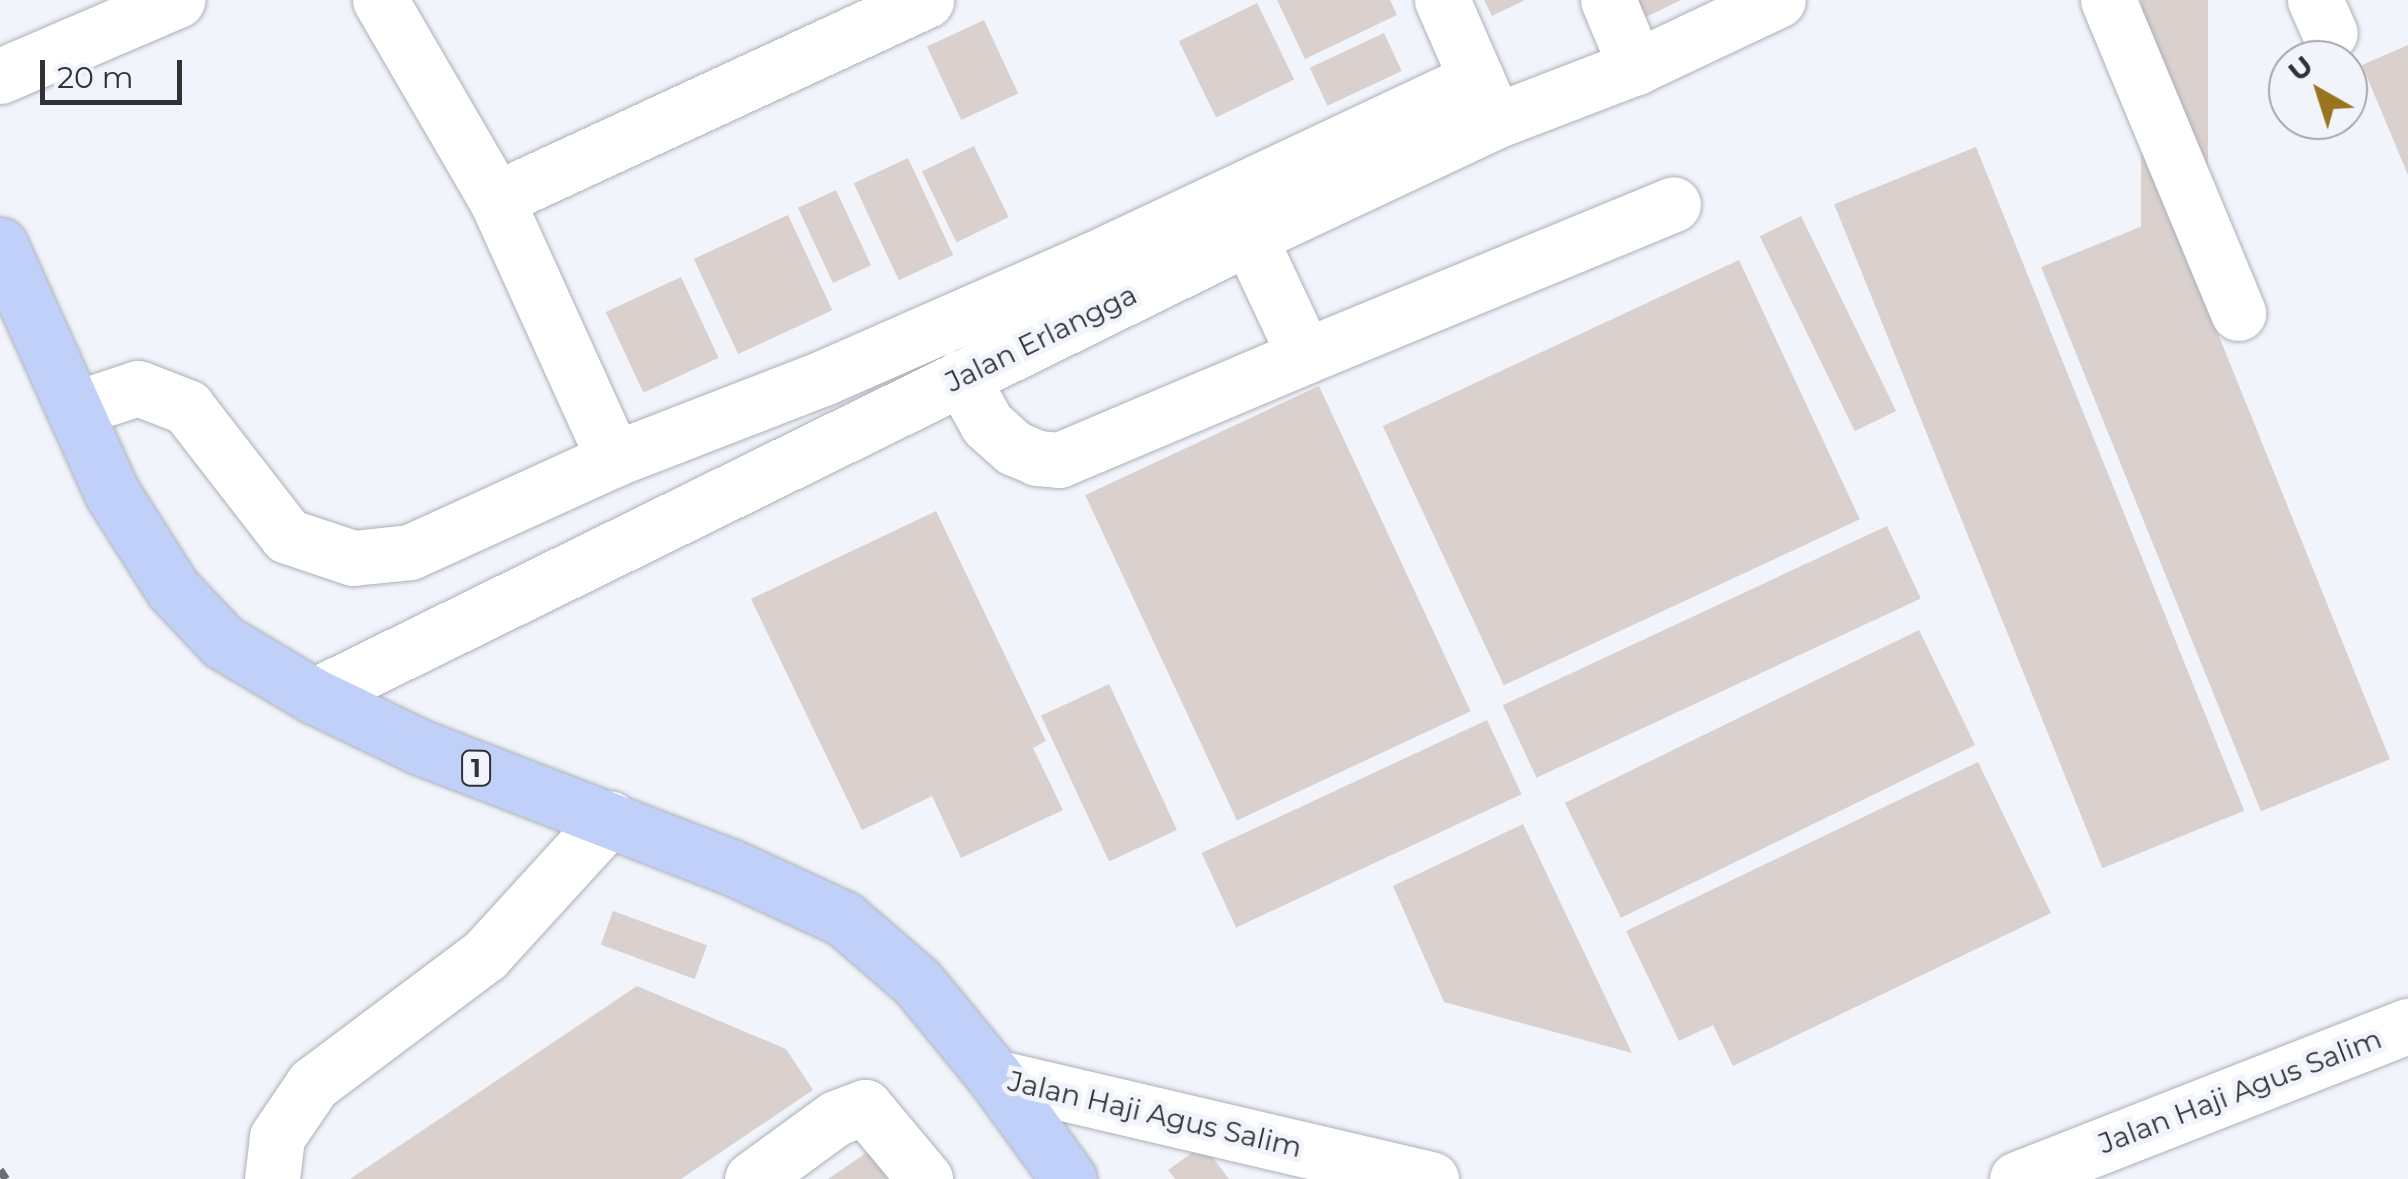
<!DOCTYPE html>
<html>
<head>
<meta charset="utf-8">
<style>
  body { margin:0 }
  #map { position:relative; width:2408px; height:1179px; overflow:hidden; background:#f1f4fb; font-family:Montserrat,sans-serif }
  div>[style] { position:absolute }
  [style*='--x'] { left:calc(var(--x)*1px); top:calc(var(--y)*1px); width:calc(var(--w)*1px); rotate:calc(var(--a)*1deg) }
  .building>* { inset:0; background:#dad1cf; transform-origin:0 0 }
  .roads { filter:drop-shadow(0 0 2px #acb0b7) drop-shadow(0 0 2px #acb0b7) }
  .minor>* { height:55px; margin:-27.5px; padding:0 27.5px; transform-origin:27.5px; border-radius:27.5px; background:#fff }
  .highway>* { height:55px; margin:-27.5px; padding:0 27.5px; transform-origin:27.5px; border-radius:27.5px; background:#c1d0f8 }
  .rail>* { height:8px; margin-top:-4px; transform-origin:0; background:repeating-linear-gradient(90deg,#6b6d71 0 20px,transparent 0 30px) }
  span { translate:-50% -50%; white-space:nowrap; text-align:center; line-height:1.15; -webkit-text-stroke:10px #f1f4fb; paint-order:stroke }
  .shield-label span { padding:2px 8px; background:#f1f4fb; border:2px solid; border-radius:8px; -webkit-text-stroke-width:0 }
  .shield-label { font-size:25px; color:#303234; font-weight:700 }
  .street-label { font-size:28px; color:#303234 }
  .north { position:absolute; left:2268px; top:40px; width:100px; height:100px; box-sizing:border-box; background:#f1f4fb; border:2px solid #a4a6ab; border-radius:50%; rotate:321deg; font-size:28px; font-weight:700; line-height:40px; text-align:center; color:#303234 }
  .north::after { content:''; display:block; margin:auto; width:35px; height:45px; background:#99741f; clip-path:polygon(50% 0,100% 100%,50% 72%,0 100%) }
  .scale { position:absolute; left:40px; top:60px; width:142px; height:45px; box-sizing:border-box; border:5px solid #303234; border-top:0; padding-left:12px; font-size:30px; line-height:35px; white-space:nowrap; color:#303234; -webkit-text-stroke:8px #f1f4fb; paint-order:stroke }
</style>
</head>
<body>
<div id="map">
  <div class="building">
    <i style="clip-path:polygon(1277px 0,1390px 0,1397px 15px,1305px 59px)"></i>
    <i style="clip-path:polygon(1484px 0,1525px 0,1492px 16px)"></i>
    <i style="clip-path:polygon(1638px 0,1681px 0,1646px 17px)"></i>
    <i style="left:2141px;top:0;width:67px;height:279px"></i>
    <i style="left:1257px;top:3px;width:85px;height:87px;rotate:64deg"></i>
    <i style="left:984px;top:20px;width:81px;height:63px;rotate:65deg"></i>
    <i style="left:1384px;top:33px;width:42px;height:82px;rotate:65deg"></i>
    <i style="clip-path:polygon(2408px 45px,2408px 175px,2362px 65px)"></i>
    <i style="left:974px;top:146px;width:79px;height:58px;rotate:64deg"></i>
    <i style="left:1976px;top:147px;width:716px;height:153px;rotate:68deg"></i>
    <i style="left:908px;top:158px;width:107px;height:60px;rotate:65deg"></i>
    <i style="left:836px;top:190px;width:83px;height:42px;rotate:65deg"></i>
    <i style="left:788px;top:215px;width:105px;height:104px;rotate:65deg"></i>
    <i style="left:2170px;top:215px;width:587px;height:139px;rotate:68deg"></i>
    <i style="left:1801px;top:216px;width:217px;height:46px;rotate:64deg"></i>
    <i style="left:1739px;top:260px;width:286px;height:393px;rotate:65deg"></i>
    <i style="left:681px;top:277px;width:89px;height:83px;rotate:65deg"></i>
    <i style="left:1319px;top:386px;width:359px;height:258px;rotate:65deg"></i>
    <i style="clip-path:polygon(936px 511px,1046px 741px,1033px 748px,1063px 810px,961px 858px,932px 796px,862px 830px,751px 599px)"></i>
    <i style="left:1887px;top:526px;width:80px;height:424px;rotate:65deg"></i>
    <i style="left:1919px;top:630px;width:128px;height:394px;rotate:64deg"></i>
    <i style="left:1109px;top:684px;width:161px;height:75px;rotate:65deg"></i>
    <i style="left:1487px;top:720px;width:82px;height:315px;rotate:65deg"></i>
    <i style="clip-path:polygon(1978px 762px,2051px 913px,1733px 1066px,1713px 1025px,1679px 1041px,1626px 931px)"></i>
    <i style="clip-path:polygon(1523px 824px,1632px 1053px,1444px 1002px,1393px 886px)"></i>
    <i style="left:613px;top:911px;width:100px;height:36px;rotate:20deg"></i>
    <i style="clip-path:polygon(637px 986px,786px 1049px,813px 1090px,681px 1179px,350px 1179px)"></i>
    <i style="clip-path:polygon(878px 1145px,901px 1179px,828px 1179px)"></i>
    <i style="clip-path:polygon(1203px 1145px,1229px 1179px,1175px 1179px,1168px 1170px)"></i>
  </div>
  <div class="roads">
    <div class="minor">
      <i style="--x:380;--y:0;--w:230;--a:59.8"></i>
      <i style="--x:496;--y:199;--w:286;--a:65.6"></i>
      <i style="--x:1442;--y:0;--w:122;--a:66.4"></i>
      <i style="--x:1608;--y:0;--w:73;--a:67.3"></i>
      <i style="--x:2108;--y:0;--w:339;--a:67.4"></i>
      <i style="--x:2315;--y:0;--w:36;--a:66"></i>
      <i style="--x:0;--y:76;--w:193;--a:-23.2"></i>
      <i style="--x:496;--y:199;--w:474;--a:-24.8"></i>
      <i style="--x:1305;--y:356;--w:398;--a:-22.4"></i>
      <i style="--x:961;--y:377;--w:54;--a:61"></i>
      <i style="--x:987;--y:424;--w:36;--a:42"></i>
      <i style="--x:1014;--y:448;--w:25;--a:23"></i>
      <i style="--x:1037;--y:458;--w:22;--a:5"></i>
      <i style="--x:1059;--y:460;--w:267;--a:-22.9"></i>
      <i style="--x:1305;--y:356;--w:132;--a:-115.2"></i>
      <i style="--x:74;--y:409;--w:67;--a:-18.2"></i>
      <i style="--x:138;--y:388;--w:53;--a:21.2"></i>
      <i style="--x:187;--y:407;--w:163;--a:52.2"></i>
      <i style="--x:287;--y:536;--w:70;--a:18.4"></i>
      <i style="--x:353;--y:558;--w:57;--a:-6"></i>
      <i style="--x:410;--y:552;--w:224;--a:-24.5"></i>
      <i style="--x:614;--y:459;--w:224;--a:-21.2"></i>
      <i style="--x:823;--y:378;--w:294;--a:-23.7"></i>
      <i style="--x:1092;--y:260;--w:425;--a:-25.2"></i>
      <i style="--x:314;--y:696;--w:1042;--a:-26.15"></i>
      <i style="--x:1249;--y:237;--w:272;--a:-25.2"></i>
      <i style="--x:1495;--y:121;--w:151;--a:-21"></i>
      <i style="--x:1636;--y:67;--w:157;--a:-25.3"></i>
      <i style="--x:995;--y:1077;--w:448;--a:13.2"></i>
      <i style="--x:272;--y:1179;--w:42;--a:-83.2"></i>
      <i style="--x:277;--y:1137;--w:64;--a:-55.8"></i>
      <i style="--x:313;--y:1084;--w:215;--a:-36.9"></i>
      <i style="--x:485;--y:955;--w:185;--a:-47.6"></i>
      <i style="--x:752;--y:1179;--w:104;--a:-36"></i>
      <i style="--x:836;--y:1118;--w:31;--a:-21"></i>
      <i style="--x:865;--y:1107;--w:94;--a:50.2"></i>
      <i style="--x:2017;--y:1179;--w:420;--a:-21.4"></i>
    </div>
    <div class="highway">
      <i style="--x:0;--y:245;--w:272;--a:65.7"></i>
      <i style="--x:112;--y:493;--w:114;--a:57.6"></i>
      <i style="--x:173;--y:589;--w:73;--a:46.7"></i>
      <i style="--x:223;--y:642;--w:106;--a:30.7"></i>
      <i style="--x:314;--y:696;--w:118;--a:25.7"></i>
      <i style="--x:420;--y:747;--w:331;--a:21.1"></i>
      <i style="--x:729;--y:866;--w:127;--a:24.7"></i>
      <i style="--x:844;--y:919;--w:96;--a:40.8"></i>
      <i style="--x:917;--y:982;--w:123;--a:50.6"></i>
      <i style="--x:995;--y:1077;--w:126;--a:54"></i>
    </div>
  </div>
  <div class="rail">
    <i style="--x:0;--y:1170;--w:11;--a:56"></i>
  </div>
  <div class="shield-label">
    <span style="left:476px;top:768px">1</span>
  </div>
  <div class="street-label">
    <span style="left:1041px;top:338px;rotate:-26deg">Jalan Erlangga</span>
    <span style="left:2240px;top:1091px;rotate:-21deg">Jalan Haji Agus Salim</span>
    <span style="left:1155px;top:1114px;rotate:13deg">Jalan Haji Agus Salim</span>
  </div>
  <div class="north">U</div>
  <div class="scale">20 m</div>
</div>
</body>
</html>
